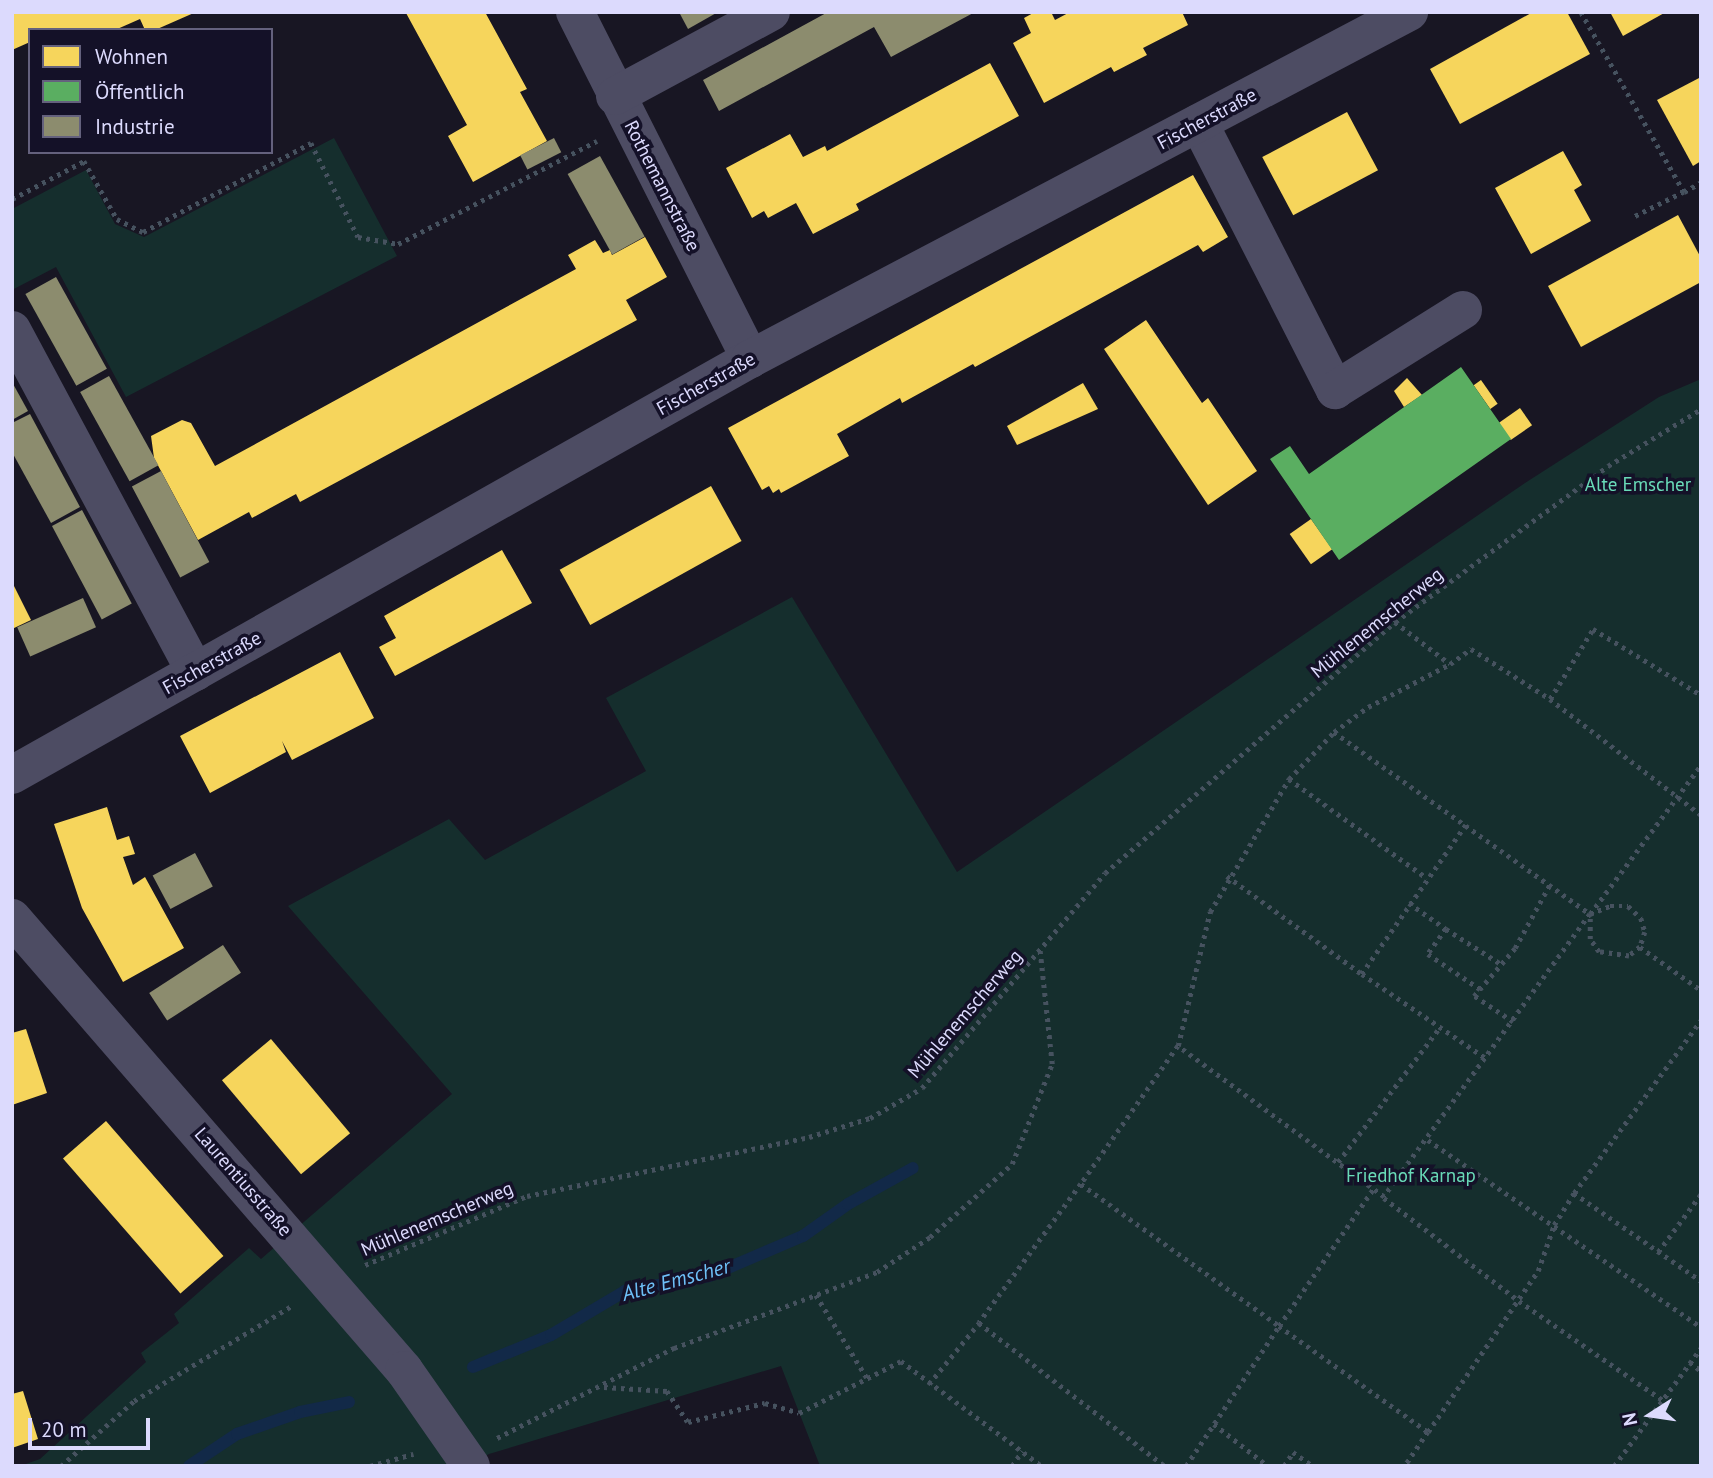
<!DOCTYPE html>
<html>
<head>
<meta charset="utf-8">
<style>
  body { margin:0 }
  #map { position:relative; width:1713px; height:1478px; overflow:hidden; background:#181623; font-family:"PT Sans",sans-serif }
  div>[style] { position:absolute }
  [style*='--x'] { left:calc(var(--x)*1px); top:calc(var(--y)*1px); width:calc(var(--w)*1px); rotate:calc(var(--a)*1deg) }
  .green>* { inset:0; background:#152e2d }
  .homes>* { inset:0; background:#f6d55c; transform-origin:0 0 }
  .public>* { inset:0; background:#5aae61 }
  .industry>* { inset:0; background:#8c8c6e; transform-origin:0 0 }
  .stream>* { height:12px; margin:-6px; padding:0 6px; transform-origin:6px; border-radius:6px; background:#122948 }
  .path>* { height:4.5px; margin-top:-2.25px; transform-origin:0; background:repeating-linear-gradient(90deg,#46525f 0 3.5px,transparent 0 8.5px) }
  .minor>* { height:38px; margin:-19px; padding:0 19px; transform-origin:19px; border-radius:19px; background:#4d4c63 }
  span { translate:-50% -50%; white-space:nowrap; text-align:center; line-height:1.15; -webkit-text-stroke:7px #141128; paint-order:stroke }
  .street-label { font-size:19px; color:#dcdafd }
  .park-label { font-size:19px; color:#69dbb8 }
  .water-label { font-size:21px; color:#6ec0f8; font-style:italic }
  .frame { position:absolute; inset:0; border:14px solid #dcdafd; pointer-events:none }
  .legend { position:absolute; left:28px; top:28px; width:245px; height:126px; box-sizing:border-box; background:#141128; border:2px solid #64617d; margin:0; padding:9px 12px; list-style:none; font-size:21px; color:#dcdafd }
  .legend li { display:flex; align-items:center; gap:14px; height:35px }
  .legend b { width:35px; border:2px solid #64617d }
  .north { position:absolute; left:1615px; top:1380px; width:70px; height:70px; -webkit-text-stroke:5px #141128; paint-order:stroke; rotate:258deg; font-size:19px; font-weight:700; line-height:28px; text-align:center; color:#dcdafd }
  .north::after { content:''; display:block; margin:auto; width:24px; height:32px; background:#dcdafd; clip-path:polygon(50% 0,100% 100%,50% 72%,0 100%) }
  .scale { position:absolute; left:28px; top:1418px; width:122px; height:32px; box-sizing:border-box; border:4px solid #dcdafd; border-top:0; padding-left:9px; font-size:21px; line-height:24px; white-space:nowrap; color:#dcdafd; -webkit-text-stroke:5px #141128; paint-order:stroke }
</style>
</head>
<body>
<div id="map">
  <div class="green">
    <i style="clip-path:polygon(334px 138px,397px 256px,126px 397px,56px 267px,12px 290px,12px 209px,86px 170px,115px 224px,144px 237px)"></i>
    <i style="clip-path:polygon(1701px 379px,1701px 1466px,820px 1466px,781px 1366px,489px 1454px,466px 1466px,20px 1466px,40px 1459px,146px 1362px,141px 1353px,179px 1323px,174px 1314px,249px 1248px,261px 1259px,452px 1094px,288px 906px,449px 819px,485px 860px,646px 771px,606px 698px,792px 597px,957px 872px,1525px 483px,1659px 397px)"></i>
  </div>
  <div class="homes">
    <i style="clip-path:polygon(12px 12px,196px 12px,155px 30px,145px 30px,140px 19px,115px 30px,30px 30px,30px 42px,12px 50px)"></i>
    <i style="clip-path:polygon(485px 12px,527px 89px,520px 92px,547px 141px,473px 182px,448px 136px,467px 125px,406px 13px)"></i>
    <i style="clip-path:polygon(1035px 12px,1051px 12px,1055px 20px,1070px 12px,1182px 12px,1188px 25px,1143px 48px,1147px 55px,1114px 72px,1111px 67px,1044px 103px,1013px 43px,1031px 33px,1024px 18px)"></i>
    <i style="clip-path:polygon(1533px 12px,1567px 12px,1590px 54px,1460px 124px,1430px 69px)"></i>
    <i style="clip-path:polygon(1610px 12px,1666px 12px,1623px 36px)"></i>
    <i style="clip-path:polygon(990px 63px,1019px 116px,856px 204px,859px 210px,813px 234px,796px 203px,768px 218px,764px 211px,752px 218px,726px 168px,790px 134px,803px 157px,825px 146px,827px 151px)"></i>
    <i style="clip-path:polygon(1701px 77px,1701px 161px,1693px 166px,1657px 100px)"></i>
    <i style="left:1347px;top:112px;width:66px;height:96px;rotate:62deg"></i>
    <i style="clip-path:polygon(1563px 151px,1582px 185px,1574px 190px,1591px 221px,1531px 254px,1495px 188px)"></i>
    <i style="clip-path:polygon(1193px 175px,1228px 237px,1203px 252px,1198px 245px,975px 367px,973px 364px,902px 403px,900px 398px,837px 434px,849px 456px,781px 493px,779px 489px,773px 493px,769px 486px,762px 490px,728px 428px)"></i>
    <i style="clip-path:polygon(1678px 215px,1701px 258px,1701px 282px,1581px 347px,1548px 286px)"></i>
    <i style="clip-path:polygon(645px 237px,667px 277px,626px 300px,637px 320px,300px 502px,296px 494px,252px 518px,249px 512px,198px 540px,154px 458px,151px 436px,182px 420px,191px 423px,215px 466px,576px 269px,568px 255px,595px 240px,603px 253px,610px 250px,612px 255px)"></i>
    <i style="clip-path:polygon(1146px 320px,1202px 403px,1208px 398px,1257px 471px,1208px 505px,1104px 349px)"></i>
    <i style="clip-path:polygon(1407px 378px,1422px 395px,1404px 407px,1394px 391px)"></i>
    <i style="left:1481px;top:380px;width:29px;height:9px;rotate:55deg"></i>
    <i style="clip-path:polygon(1083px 383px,1098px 409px,1017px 445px,1007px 426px)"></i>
    <i style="left:1520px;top:408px;width:21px;height:26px;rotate:55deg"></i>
    <i style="left:711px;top:486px;width:63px;height:173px;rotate:61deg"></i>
    <i style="left:1311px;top:519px;width:37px;height:26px;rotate:55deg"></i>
    <i style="clip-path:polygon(502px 550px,532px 603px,395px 676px,379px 647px,396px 638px,384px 616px)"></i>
    <i style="clip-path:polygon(12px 582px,31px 620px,12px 629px)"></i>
    <i style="clip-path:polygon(340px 652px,374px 718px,292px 760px,282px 741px,286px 752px,210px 793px,180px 736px)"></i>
    <i style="clip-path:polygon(107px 807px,117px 840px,129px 836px,135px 854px,123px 857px,133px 885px,145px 877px,184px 948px,123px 982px,82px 908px,54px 824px)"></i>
    <i style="clip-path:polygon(26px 1029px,47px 1093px,12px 1105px,12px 1033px)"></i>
    <i style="left:271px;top:1039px;width:123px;height:64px;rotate:50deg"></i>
    <i style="left:106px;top:1121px;width:179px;height:57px;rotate:49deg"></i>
    <i style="clip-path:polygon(23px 1391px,38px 1439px,12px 1448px,12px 1394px)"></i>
  </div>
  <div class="public">
    <i style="clip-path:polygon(1461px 367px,1511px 439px,1339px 560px,1270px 459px,1290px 446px,1309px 474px)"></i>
  </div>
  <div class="industry">
    <i style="clip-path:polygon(679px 12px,718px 12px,688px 29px)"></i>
    <i style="clip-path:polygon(828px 12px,975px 12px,891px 57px,874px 27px,719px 111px,703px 80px)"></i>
    <i style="left:554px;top:138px;width:16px;height:38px;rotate:63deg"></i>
    <i style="left:600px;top:156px;width:92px;height:37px;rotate:61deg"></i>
    <i style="left:56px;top:277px;width:105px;height:35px;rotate:61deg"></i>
    <i style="left:109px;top:376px;width:102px;height:33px;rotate:61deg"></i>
    <i style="clip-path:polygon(12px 382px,28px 411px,12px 420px)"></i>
    <i style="clip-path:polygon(30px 414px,80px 507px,51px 523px,12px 452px,12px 423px)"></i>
    <i style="left:161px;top:471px;width:103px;height:33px;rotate:62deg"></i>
    <i style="left:82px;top:510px;width:106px;height:34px;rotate:62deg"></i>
    <i style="left:83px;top:598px;width:32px;height:72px;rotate:66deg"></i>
    <i style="left:195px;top:853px;width:38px;height:48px;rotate:62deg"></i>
    <i style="left:223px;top:945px;width:33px;height:88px;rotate:57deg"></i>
  </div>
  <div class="stream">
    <i style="--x:473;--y:1367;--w:84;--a:-22.3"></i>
    <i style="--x:551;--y:1335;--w:86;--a:-30.7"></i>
    <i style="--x:625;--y:1291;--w:85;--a:-10.1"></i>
    <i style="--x:709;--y:1276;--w:102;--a:-23.1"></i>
    <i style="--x:803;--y:1236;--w:55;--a:-35.4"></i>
    <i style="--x:848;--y:1204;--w:74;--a:-29"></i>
    <i style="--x:189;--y:1466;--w:58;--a:-33.7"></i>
    <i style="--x:237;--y:1434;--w:67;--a:-19.2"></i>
    <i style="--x:300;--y:1412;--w:50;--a:-11.5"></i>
  </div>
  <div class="path">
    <i style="--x:1581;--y:12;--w:207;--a:60.2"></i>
    <i style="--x:1684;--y:192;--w:56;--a:153.4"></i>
    <i style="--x:1684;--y:192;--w:20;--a:-30"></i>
    <i style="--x:12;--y:199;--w:81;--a:-27.8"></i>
    <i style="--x:84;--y:161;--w:67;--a:60.4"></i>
    <i style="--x:117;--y:219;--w:29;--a:27"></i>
    <i style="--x:143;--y:232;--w:190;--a:-27.9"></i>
    <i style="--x:311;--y:143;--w:105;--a:63.4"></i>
    <i style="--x:358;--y:237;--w:41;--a:9.9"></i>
    <i style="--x:398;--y:244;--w:224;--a:-27.4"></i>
    <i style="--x:1395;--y:622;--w:69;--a:37.4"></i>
    <i style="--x:1450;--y:664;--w:26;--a:-36"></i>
    <i style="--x:1471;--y:649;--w:93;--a:32.3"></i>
    <i style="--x:1550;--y:699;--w:190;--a:37.5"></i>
    <i style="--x:1550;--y:699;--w:82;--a:-58.4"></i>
    <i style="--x:1593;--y:629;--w:127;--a:31.4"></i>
    <i style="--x:1334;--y:732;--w:314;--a:35.4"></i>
    <i style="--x:1590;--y:914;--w:350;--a:126.1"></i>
    <i style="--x:1384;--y:1197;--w:255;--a:-143.8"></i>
    <i style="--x:1178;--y:1046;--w:138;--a:-76.6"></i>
    <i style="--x:1210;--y:912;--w:155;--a:-59.3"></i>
    <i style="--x:1289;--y:779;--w:65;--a:-46.2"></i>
    <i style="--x:1334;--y:732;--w:42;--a:-36.3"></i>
    <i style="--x:1368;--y:707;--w:93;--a:-27.7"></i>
    <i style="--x:1289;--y:779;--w:170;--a:35.7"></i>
    <i style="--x:1466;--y:825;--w:182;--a:124.9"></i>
    <i style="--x:1362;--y:974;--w:151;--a:34.2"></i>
    <i style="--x:1227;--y:876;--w:167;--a:36"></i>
    <i style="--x:1409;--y:903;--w:45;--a:35.1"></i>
    <i style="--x:1446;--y:929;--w:31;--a:126"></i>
    <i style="--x:1428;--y:954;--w:63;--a:33.9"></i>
    <i style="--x:1610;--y:906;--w:18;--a:0"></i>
    <i style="--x:1628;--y:906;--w:18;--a:43"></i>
    <i style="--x:1641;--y:918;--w:15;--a:74"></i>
    <i style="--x:1645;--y:932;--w:16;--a:108"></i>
    <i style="--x:1640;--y:947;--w:14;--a:141"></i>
    <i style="--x:1629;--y:956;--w:30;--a:-172"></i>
    <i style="--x:1599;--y:952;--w:16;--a:-125"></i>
    <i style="--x:1590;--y:939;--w:25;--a:-90"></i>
    <i style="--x:1590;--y:914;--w:22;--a:-22"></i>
    <i style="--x:1590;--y:914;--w:186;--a:-53.3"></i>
    <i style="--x:1446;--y:929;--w:65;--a:32.5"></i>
    <i style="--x:1640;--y:947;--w:75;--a:35.2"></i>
    <i style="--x:1513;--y:1022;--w:47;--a:-146.3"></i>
    <i style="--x:1474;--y:996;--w:63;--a:-49.5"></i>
    <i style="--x:1515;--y:948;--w:73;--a:-61.3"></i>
    <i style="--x:1178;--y:1046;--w:169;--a:125.1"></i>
    <i style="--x:1081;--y:1184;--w:244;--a:35.6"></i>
    <i style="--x:1279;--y:1326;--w:166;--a:-55.5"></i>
    <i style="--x:1428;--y:1140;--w:331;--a:34.4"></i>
    <i style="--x:1338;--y:1162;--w:166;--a:-52.9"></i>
    <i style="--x:1081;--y:1184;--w:172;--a:126.3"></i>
    <i style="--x:979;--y:1323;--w:235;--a:37.6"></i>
    <i style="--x:1574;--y:1193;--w:155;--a:34.7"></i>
    <i style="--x:1384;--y:1198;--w:170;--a:37.3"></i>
    <i style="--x:1519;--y:1301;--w:176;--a:34.6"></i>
    <i style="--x:1658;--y:1252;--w:72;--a:-53.4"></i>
    <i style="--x:365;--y:1265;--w:176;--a:-23.1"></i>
    <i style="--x:527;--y:1196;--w:288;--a:-11.8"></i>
    <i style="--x:809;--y:1137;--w:64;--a:-17.3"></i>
    <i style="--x:870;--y:1118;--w:60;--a:-30"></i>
    <i style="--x:922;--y:1088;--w:282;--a:-49.6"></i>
    <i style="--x:1105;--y:873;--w:384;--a:-40.9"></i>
    <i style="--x:1395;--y:622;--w:264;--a:-36.2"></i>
    <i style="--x:1608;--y:466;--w:109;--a:-31.5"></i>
    <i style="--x:816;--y:1295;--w:97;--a:58.4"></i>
    <i style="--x:1690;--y:1362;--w:14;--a:39"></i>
    <i style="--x:929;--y:1384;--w:79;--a:-50.7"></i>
    <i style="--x:604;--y:1387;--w:63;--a:3.6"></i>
    <i style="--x:667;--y:1391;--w:37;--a:56"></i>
    <i style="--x:688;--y:1422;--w:79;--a:-13.9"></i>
    <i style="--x:765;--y:1403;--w:35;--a:16"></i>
    <i style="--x:799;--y:1413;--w:114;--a:-27"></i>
    <i style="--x:901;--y:1361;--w:176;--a:36.7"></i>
    <i style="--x:1214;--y:1424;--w:68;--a:37.9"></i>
    <i style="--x:1428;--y:1432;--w:195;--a:-55.7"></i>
    <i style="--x:1538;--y:1271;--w:49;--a:-70.8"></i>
    <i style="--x:1554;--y:1225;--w:38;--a:-58"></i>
    <i style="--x:1574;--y:1193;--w:215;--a:-53.7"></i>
    <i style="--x:497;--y:1438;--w:199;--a:-27"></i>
    <i style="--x:674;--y:1348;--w:217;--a:-20.5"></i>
    <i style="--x:877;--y:1272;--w:64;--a:-33.4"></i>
    <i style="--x:930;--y:1237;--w:110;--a:-41.7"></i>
    <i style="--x:1012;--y:1164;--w:108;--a:-68.2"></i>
    <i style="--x:1052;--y:1064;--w:114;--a:-96.1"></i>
    <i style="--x:61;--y:1466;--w:98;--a:-41.7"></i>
    <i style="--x:134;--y:1401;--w:186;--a:-31.1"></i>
    <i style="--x:370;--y:1466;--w:45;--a:-15.6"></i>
    <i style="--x:1012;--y:1466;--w:18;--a:-56"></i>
    <i style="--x:1186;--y:1466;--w:168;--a:-56.4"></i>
    <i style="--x:1279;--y:1326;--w:183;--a:35.4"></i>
    <i style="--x:1428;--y:1432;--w:41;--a:124.1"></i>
    <i style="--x:1284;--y:1466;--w:17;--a:-57"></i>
    <i style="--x:1293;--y:1452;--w:24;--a:35"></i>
    <i style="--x:1614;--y:1466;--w:147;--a:-53.6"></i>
  </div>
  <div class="minor">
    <i style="--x:575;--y:12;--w:389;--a:63.2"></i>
    <i style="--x:615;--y:96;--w:177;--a:-28.3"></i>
    <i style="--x:1199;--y:123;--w:300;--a:63"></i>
    <i style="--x:1335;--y:390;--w:151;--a:-32"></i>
    <i style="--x:12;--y:330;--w:388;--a:61.8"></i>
    <i style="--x:12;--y:775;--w:847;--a:-29.41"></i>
    <i style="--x:750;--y:359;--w:745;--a:-27.77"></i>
    <i style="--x:12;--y:918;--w:598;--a:49.07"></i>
    <i style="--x:404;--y:1370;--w:117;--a:55.1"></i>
  </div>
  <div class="street-label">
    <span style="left:1207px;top:119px;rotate:-28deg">Fischerstraße</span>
    <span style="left:662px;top:186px;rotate:63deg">Rothemannstraße</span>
    <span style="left:706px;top:384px;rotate:-29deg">Fischerstraße</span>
    <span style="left:1377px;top:623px;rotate:-39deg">Mühlenemscherweg</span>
    <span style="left:212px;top:663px;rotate:-29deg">Fischerstraße</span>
    <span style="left:965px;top:1014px;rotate:-49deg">Mühlenemscherweg</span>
    <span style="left:243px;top:1182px;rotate:49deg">Laurentiusstraße</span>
    <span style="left:437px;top:1219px;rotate:-23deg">Mühlenemscherweg</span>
  </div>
  <div class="park-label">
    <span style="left:1638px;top:485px">Alte Emscher</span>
    <span style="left:1411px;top:1176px">Friedhof Karnap</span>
  </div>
  <div class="water-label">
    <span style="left:676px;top:1280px;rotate:-15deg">Alte Emscher</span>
  </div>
  <div class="frame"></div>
  <ul class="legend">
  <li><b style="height:19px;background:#f6d55c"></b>Wohnen</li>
  <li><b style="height:19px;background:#5aae61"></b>Öffentlich</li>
  <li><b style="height:19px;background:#8c8c6e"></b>Industrie</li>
  </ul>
  <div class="north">N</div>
  <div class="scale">20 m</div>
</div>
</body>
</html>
